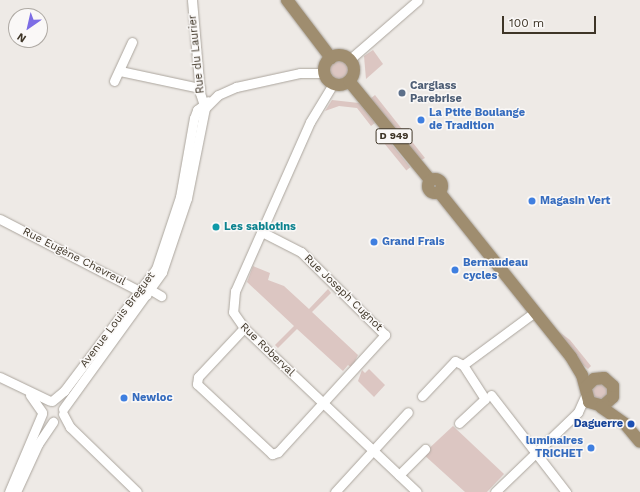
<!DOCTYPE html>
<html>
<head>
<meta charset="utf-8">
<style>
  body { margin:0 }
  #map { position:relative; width:640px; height:492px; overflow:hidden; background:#eeeae6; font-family:"Work Sans",sans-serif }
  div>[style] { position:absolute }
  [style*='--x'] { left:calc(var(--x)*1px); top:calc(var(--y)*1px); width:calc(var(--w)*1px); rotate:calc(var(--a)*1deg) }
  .green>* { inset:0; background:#dcc6c2; transform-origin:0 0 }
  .round { border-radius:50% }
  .roads { filter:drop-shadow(0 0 1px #aba59d) drop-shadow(0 0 1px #aba59d) }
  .minor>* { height:9px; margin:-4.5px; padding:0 4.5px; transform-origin:4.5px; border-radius:4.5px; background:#fff }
  .major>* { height:12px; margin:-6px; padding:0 6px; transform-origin:6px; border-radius:6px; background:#9f8d6f }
  .major>.ring { margin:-6px; padding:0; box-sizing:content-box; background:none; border:12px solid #9f8d6f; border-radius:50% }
  .dots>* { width:11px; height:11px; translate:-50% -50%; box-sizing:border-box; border:2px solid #faf8f7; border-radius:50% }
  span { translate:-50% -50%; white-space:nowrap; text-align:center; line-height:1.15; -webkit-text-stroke:3px #faf8f7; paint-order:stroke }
  .shield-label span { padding:1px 3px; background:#faf8f7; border:1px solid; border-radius:3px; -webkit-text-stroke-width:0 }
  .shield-label { font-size:10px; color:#3e3527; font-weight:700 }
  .street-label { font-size:11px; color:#3e3527 }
  .service-label { font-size:11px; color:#4e5e75; font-weight:700 }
  .left { translate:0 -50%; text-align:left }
  .shop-label { font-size:11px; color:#366cbe; font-weight:700 }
  .right { translate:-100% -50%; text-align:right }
  .culture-label { font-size:11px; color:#0d838f; font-weight:700 }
  .transit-label { font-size:11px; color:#164399; font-weight:700 }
  .north { position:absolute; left:8px; top:8px; width:40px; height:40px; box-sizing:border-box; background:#faf8f7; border:1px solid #afaaa4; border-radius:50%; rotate:214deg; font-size:11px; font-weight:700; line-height:16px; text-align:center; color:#3e3527 }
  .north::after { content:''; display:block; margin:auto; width:14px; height:18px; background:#7d6de5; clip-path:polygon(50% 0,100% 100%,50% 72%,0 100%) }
  .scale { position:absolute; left:502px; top:16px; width:94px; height:18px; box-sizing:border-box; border:2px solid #3e3527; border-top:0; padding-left:5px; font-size:12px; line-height:14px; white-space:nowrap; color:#3e3527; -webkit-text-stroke:3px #faf8f7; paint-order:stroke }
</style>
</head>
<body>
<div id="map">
  <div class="green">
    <i style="clip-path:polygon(373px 50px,383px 64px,366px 79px,364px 56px)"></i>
    <i class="round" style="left:329px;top:61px;width:20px;height:20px"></i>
    <i style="clip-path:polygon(375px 95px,425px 158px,421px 160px,370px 99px)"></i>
    <i style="clip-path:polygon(332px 100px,359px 103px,375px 123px,371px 126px,357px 108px,339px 106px,325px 111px)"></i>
    <i style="left:380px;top:130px;width:48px;height:5px;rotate:51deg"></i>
    <i style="clip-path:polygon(253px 266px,270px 273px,268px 280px,284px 286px,309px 309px,328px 289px,331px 293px,312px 312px,358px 355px,352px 368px,348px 365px,343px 371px,297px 329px,278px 348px,275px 345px,294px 326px,247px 282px)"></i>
    <i style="clip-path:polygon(554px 328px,570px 340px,591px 366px,588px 369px,582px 364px)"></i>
    <i style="clip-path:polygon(369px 369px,385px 385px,374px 397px,358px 381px,362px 370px,365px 373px)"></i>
    <i style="clip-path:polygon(603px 383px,609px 387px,606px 401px,592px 399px,592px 386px)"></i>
    <i style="clip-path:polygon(453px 426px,504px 474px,487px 492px,465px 492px,423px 454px)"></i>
  </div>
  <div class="roads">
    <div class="minor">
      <i style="--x:192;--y:0;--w:93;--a:85.1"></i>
      <i style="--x:200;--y:93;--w:16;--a:72"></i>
      <i style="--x:349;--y:60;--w:91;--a:-41"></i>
      <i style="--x:120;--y:71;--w:82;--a:12"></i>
      <i style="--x:114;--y:81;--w:43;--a:-65.2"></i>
      <i style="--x:333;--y:84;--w:44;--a:121.2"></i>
      <i style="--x:310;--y:122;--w:185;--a:113.9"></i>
      <i style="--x:235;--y:291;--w:21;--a:95"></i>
      <i style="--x:233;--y:312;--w:19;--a:55"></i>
      <i style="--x:244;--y:328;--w:238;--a:43.5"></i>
      <i style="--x:0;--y:219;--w:165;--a:27.3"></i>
      <i style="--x:151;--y:290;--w:12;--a:31"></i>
      <i style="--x:244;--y:328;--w:67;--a:133.2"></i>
      <i style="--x:198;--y:377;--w:7;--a:98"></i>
      <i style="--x:197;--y:384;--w:103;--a:43"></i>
      <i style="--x:272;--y:454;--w:6;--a:-18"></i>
      <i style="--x:278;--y:452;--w:159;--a:-47.6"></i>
      <i style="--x:385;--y:335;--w:118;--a:-135.3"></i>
      <i style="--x:301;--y:252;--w:44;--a:-152.9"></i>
      <i style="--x:0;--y:377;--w:55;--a:25.6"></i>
      <i style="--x:30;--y:395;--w:21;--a:55"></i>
      <i style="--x:491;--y:395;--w:123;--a:52.3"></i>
      <i style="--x:422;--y:396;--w:48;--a:-46.7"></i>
      <i style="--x:455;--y:361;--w:9;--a:27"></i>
      <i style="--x:52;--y:401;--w:16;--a:-40"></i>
      <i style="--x:64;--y:391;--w:153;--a:-53"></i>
      <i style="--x:156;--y:269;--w:76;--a:-71.6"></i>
      <i style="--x:180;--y:197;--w:80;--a:-80"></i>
      <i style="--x:194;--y:118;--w:9;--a:-69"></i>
      <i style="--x:197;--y:110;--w:14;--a:-39"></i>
      <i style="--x:63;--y:409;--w:169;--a:-54.1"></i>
      <i style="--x:162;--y:272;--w:78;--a:-71.3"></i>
      <i style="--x:187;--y:198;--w:92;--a:-78.7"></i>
      <i style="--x:205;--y:108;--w:18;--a:-45"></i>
      <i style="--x:218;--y:95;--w:20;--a:-24"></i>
      <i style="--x:236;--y:87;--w:66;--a:-12.3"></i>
      <i style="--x:300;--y:73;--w:24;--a:0"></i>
      <i style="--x:63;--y:414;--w:15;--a:62"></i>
      <i style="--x:70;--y:427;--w:93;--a:44.1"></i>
      <i style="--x:459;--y:423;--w:35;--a:-43"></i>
      <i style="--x:485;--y:399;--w:40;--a:-122.9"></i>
      <i style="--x:463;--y:365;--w:89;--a:-36.4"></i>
      <i style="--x:399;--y:475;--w:37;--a:-45"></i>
      <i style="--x:9;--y:492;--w:85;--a:-67.1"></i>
      <i style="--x:16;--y:492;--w:53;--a:-65.4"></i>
      <i style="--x:38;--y:444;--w:27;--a:-56"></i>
      <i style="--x:335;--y:492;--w:108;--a:-47.6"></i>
      <i style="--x:495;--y:492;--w:115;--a:-43.9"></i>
      <i style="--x:578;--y:412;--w:17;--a:-66"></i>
    </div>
    <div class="major">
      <i style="--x:287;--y:0;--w:73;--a:52.8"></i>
      <i class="ring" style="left:324px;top:55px;width:18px;height:18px"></i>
      <i style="--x:349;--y:81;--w:128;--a:50.7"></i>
      <i class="ring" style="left:428px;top:179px;width:2px;height:2px"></i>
      <i style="--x:439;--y:192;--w:211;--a:51.3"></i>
      <i style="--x:571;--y:357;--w:21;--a:59"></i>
      <i style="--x:582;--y:375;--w:28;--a:75"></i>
      <i style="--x:589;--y:402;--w:15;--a:16"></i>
      <i style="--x:603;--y:406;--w:13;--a:-42"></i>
      <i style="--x:613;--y:397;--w:11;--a:-90"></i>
      <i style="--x:613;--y:386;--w:12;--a:-138"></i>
      <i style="--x:604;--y:378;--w:10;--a:174"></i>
      <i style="--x:594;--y:379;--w:11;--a:135"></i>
      <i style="--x:601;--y:407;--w:29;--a:35"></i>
      <i style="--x:625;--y:424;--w:23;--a:50"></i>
    </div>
  </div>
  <div class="dots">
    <i style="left:402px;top:93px;background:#5c6f8a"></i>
    <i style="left:421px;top:120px;background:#3f7fe0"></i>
    <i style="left:532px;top:201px;background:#3f7fe0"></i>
    <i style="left:216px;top:227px;background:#0f9aa8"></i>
    <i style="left:374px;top:242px;background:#3f7fe0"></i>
    <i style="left:455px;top:270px;background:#3f7fe0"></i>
    <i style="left:124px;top:398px;background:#3f7fe0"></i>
    <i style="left:631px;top:424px;background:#1a4fb4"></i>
    <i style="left:591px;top:448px;background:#3f7fe0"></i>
  </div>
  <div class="shield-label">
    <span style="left:394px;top:136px">D 949</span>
  </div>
  <div class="street-label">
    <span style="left:197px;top:54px;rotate:-96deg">Rue du Laurier</span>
    <span style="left:74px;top:257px;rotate:27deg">Rue Eugène Chevreul</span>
    <span style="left:343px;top:293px;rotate:44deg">Rue Joseph Cugnot</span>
    <span style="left:118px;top:320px;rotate:-53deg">Avenue Louis Breguet</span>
    <span style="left:267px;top:350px;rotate:44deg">Rue Roberval</span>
  </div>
  <div class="service-label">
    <span class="left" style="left:410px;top:93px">Carglass<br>Parebrise</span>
  </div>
  <div class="shop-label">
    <span class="left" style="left:429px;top:120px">La Ptite Boulange<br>de Tradition</span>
    <span class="left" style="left:540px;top:201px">Magasin Vert</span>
    <span class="left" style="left:382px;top:242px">Grand Frais</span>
    <span class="left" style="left:463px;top:270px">Bernaudeau<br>cycles</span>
    <span class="left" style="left:132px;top:398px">Newloc</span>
    <span class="right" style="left:583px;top:448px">luminaires<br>TRICHET</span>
  </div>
  <div class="culture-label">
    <span class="left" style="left:224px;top:227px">Les sablotins</span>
  </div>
  <div class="transit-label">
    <span class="right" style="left:623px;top:424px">Daguerre</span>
  </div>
  <div class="north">N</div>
  <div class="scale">100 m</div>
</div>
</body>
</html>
